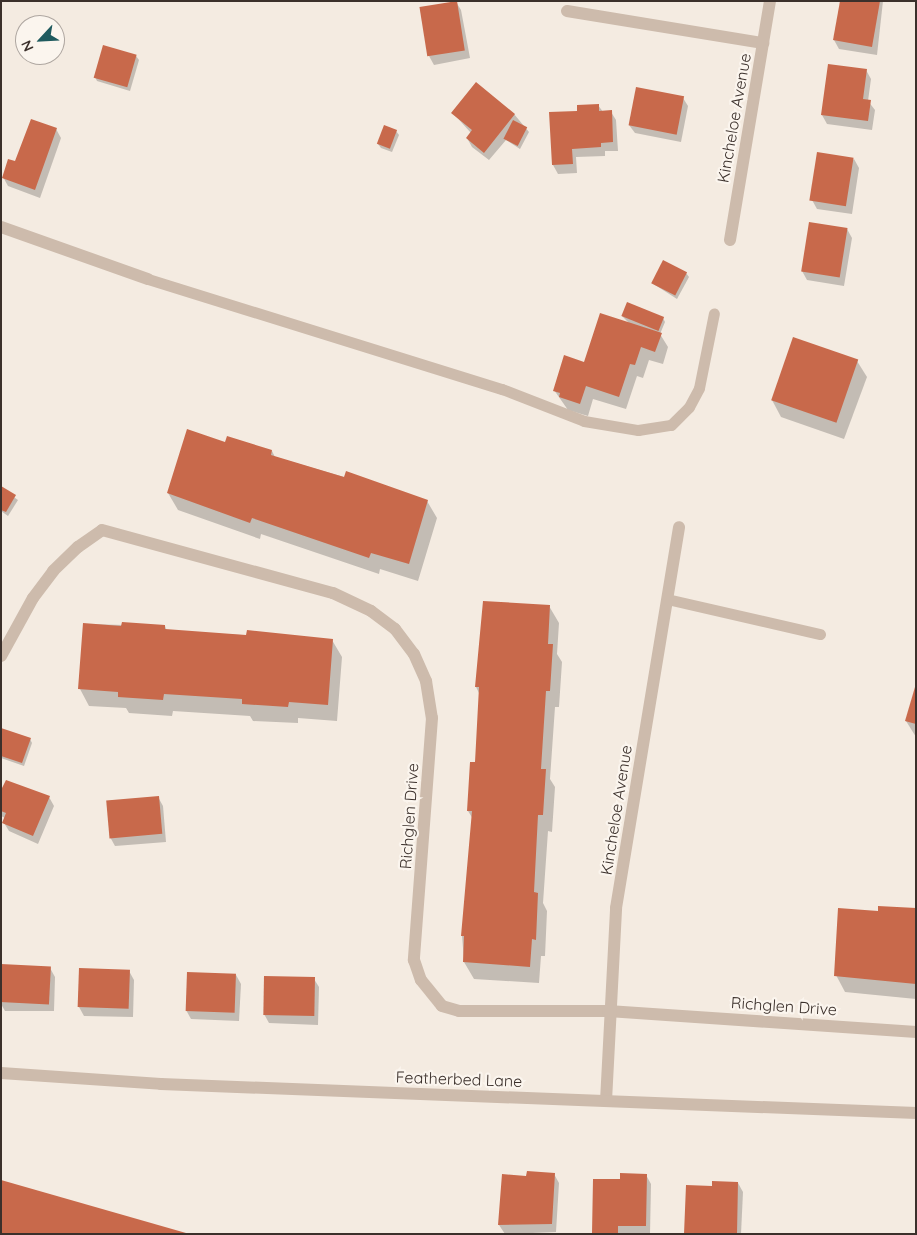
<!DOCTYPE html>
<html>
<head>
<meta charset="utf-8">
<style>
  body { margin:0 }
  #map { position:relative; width:917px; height:1235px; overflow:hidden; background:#f4ebe1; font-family:Quicksand,sans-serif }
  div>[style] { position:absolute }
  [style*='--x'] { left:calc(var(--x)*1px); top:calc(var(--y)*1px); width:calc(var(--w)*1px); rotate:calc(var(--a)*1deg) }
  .shadow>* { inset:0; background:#0003 }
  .building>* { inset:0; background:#c8694b; transform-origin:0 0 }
  .service>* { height:11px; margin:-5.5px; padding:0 5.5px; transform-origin:5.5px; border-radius:5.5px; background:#cdbbac }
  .minor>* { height:12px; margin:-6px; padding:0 6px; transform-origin:6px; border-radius:6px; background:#cdbbac }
  .tertiary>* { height:12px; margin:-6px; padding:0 6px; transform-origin:6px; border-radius:6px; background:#cdbbac }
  span { translate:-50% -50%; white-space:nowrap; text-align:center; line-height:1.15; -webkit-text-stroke:4.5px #fbf5ee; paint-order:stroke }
  .street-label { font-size:16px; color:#3b302b }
  .frame { position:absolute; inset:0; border:2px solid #3b302b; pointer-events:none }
  .north { position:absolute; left:15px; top:15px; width:50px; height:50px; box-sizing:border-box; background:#fbf5ee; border:1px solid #aea6a0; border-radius:50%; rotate:245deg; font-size:14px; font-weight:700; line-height:20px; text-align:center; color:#3b302b }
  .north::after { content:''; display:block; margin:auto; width:18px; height:22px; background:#1f5a5e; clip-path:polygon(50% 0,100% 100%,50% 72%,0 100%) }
</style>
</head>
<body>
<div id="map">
  <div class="shadow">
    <i style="clip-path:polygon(841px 1px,883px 1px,877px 55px,839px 49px,834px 40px)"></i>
    <i style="clip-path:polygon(456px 2px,461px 10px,470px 58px,434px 65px,429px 56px,420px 8px)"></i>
    <i style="clip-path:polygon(136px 56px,139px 60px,130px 91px,97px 81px,95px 77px)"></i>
    <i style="clip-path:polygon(866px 70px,871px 79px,868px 101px,875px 110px,872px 130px,827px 124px,822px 115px)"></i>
    <i style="clip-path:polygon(683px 98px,688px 106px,681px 142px,635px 133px,629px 125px)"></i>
    <i style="clip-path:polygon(598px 105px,603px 112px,611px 112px,616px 120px,618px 151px,605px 151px,605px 156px,576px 157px,577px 173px,558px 174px,553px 165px,550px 113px,578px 112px)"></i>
    <i style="clip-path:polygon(453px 113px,514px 114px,529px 132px,520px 149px,506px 140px,489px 160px,472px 147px,467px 138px,471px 133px)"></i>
    <i style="clip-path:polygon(56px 129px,61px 138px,40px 198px,8px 186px,3px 177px)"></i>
    <i style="clip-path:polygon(396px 131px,399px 135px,392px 152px,381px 148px,378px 144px)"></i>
    <i style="clip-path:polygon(854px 159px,859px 168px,852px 214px,817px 209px,812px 200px)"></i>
    <i style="clip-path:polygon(847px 229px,852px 238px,844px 286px,807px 280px,802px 271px)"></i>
    <i style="clip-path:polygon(686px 273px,689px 277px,677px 299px,652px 283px)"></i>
    <i style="clip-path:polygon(622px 316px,663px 318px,665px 322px,660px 334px,668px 347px,663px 364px,649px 360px,643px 378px,637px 376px,626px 409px,593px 399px,588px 416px,568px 410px,554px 390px,631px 325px)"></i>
    <i style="clip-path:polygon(857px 361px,867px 377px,844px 439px,781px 417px,772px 400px)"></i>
    <i style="clip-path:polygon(226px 443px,272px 451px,275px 457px,427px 501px,437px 518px,418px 581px,380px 569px,379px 574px,261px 534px,260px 539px,178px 510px,168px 493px)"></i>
    <i style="clip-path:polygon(1px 488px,18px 500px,8px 516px,1px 511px)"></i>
    <i style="clip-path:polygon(549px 606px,559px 623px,557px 654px,562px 662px,559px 707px,555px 707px,550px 779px,555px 787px,552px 832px,548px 831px,543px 903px,547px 911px,545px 956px,541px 956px,539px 983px,474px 979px,464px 962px,462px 935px,473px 819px,468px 811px,476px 764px,480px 695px,476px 687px)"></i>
    <i style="clip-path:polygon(84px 624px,165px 626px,167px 631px,332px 640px,342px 657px,337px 721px,298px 718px,298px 723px,253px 721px,250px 716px,173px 711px,172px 716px,129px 713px,126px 708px,89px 706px,80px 689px)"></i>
    <i style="clip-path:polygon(916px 690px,916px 737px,906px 721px)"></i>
    <i style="clip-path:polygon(1px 733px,30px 739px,32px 743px,24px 766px,1px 758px)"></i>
    <i style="clip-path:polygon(1px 794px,49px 797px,54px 806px,38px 844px,9px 831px,4px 823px,5px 818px,1px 816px)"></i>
    <i style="clip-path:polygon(158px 797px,163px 806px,166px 842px,115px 846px,110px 837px,108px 801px)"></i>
    <i style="clip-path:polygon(916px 909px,916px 999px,845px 992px,836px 975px,879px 912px)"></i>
    <i style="clip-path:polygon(50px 968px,55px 977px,54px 1011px,5px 1011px,1px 1004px,1px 977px)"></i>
    <i style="clip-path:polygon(129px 971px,134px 980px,133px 1017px,84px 1016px,79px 1007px)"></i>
    <i style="clip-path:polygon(236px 975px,241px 984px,239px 1021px,191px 1019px,186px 1010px)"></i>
    <i style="clip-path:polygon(314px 979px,319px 987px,318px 1025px,269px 1023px,264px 1014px)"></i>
    <i style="clip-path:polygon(554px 1174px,559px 1183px,556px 1232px,505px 1234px,499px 1225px,503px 1176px,528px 1178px)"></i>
    <i style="clip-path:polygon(646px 1175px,651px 1184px,650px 1234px,594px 1234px,621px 1181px)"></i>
    <i style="clip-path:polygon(738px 1183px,743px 1192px,741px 1234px,686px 1234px,713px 1187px)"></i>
  </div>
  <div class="building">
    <i style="left:457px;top:1px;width:50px;height:38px;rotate:81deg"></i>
    <i style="clip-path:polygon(840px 1px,880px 1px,872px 47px,833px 40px)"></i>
    <i style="left:103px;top:45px;width:35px;height:34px;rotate:16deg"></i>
    <i style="clip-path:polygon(828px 64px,867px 69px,863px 99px,871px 100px,868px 121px,821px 115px)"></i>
    <i style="clip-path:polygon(476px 82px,515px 114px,484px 153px,466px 138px,472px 130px,451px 113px)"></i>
    <i style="left:636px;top:87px;width:49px;height:39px;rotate:11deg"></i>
    <i style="clip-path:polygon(599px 104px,599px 111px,612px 110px,613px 142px,601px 143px,601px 147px,572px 149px,573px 164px,552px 165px,549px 112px,577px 111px,577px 105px)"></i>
    <i style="clip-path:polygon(31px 119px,57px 128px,35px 190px,2px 178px,8px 159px,15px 161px)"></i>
    <i style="left:513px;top:120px;width:16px;height:21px;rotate:27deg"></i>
    <i style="left:384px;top:125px;width:14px;height:20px;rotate:21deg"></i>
    <i style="left:817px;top:152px;width:37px;height:49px;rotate:9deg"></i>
    <i style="left:809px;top:222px;width:39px;height:50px;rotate:9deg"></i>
    <i style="left:663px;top:260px;width:27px;height:26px;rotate:27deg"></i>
    <i style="left:627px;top:302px;width:40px;height:15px;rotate:22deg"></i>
    <i style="clip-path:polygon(600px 313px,662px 333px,655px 352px,641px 347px,635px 365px,630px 364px,619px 397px,586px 386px,580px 404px,559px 397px,560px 393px,553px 391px,564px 355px,584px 362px)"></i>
    <i style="left:793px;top:337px;width:69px;height:67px;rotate:19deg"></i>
    <i style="clip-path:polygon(187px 429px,225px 442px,227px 436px,272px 450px,271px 455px,344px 477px,346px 471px,428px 500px,409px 564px,371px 553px,369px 558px,252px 518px,250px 523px,167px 493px)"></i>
    <i style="clip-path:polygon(1px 486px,16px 495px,6px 512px,1px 510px)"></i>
    <i style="clip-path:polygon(483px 601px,550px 605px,548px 644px,553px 644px,550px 691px,546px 691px,541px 769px,546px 769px,543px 815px,538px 815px,534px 892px,538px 893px,536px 940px,532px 939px,530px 967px,463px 962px,464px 936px,461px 936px,472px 811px,467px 811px,470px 762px,475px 762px,479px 687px,475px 687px)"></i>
    <i style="clip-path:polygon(122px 622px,165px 625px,165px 629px,246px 635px,247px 630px,333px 639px,328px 705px,289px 702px,288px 707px,242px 704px,242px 699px,164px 694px,163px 700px,118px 697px,118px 692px,78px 689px,83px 623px,121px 626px)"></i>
    <i style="clip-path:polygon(915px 687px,916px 687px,916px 724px,905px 721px)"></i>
    <i style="clip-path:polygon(1px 728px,31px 738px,22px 763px,1px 756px)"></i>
    <i style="clip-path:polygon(6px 780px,50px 796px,33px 836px,2px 823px,6px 813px,1px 811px,1px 790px)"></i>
    <i style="left:159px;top:796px;width:38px;height:53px;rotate:85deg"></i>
    <i style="clip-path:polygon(878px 906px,916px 908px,916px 984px,834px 976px,838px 908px,878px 911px)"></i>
    <i style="left:1px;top:964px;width:50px;height:38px;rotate:3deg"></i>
    <i style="left:79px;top:968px;width:51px;height:39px;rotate:2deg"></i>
    <i style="left:187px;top:972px;width:49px;height:39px;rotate:2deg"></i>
    <i style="left:264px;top:976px;width:51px;height:39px;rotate:1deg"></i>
    <i style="clip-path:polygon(527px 1171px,555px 1173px,552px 1224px,498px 1225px,502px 1174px,526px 1176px)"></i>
    <i style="clip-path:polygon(620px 1173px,647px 1174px,646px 1226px,618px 1226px,618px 1234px,592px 1233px,593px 1179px,620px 1179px)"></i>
    <i style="clip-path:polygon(1px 1180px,186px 1233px,186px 1234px,1px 1234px)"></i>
    <i style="clip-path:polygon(712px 1181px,738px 1182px,737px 1234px,684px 1234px,686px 1185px,712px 1186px)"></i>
  </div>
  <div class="service">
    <i style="--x:148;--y:279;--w:371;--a:17.3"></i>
    <i style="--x:502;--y:389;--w:88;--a:21.3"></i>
    <i style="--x:584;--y:421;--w:55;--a:9.5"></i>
    <i style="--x:638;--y:430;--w:33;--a:-9"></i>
    <i style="--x:671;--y:425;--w:25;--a:-45"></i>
    <i style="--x:689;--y:407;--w:21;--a:-62"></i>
    <i style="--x:699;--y:388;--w:76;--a:-78.7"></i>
    <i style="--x:667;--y:599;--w:157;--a:12.9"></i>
  </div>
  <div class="minor">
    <i style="--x:567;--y:11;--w:199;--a:9.3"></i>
    <i style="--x:1;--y:227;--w:156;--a:19.5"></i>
    <i style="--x:730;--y:240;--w:242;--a:-80.5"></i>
    <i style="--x:1;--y:656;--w:66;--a:-61.1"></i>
    <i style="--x:33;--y:598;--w:34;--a:-53"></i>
    <i style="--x:53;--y:571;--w:35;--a:-44"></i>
    <i style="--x:78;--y:547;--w:29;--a:-35"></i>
    <i style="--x:102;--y:530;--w:239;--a:15.3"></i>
    <i style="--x:333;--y:593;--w:42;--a:25.3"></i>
    <i style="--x:371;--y:611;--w:30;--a:37"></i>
    <i style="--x:395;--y:629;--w:31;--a:53"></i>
    <i style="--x:414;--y:654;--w:30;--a:66"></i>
    <i style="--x:426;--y:681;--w:37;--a:81"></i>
    <i style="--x:432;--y:718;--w:243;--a:94.3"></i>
    <i style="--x:414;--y:960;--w:21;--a:71"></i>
    <i style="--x:421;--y:980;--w:33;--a:51"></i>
    <i style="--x:442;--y:1006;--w:18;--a:16"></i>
    <i style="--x:459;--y:1011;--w:149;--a:0"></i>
    <i style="--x:608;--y:1011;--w:309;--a:3.9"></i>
    <i style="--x:606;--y:1101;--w:193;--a:-87"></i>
    <i style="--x:616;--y:908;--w:386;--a:-80.6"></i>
  </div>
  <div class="tertiary">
    <i style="--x:1;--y:1073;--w:160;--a:3.9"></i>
    <i style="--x:161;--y:1084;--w:756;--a:2.2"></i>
  </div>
  <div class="street-label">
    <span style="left:734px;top:118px;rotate:-80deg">Kincheloe Avenue</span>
    <span style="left:616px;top:810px;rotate:-81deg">Kincheloe Avenue</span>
    <span style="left:409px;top:816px;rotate:-86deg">Richglen Drive</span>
    <span style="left:784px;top:1006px;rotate:4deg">Richglen Drive</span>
    <span style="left:459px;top:1079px;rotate:2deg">Featherbed Lane</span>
  </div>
  <div class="frame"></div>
  <div class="north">N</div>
</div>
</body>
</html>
